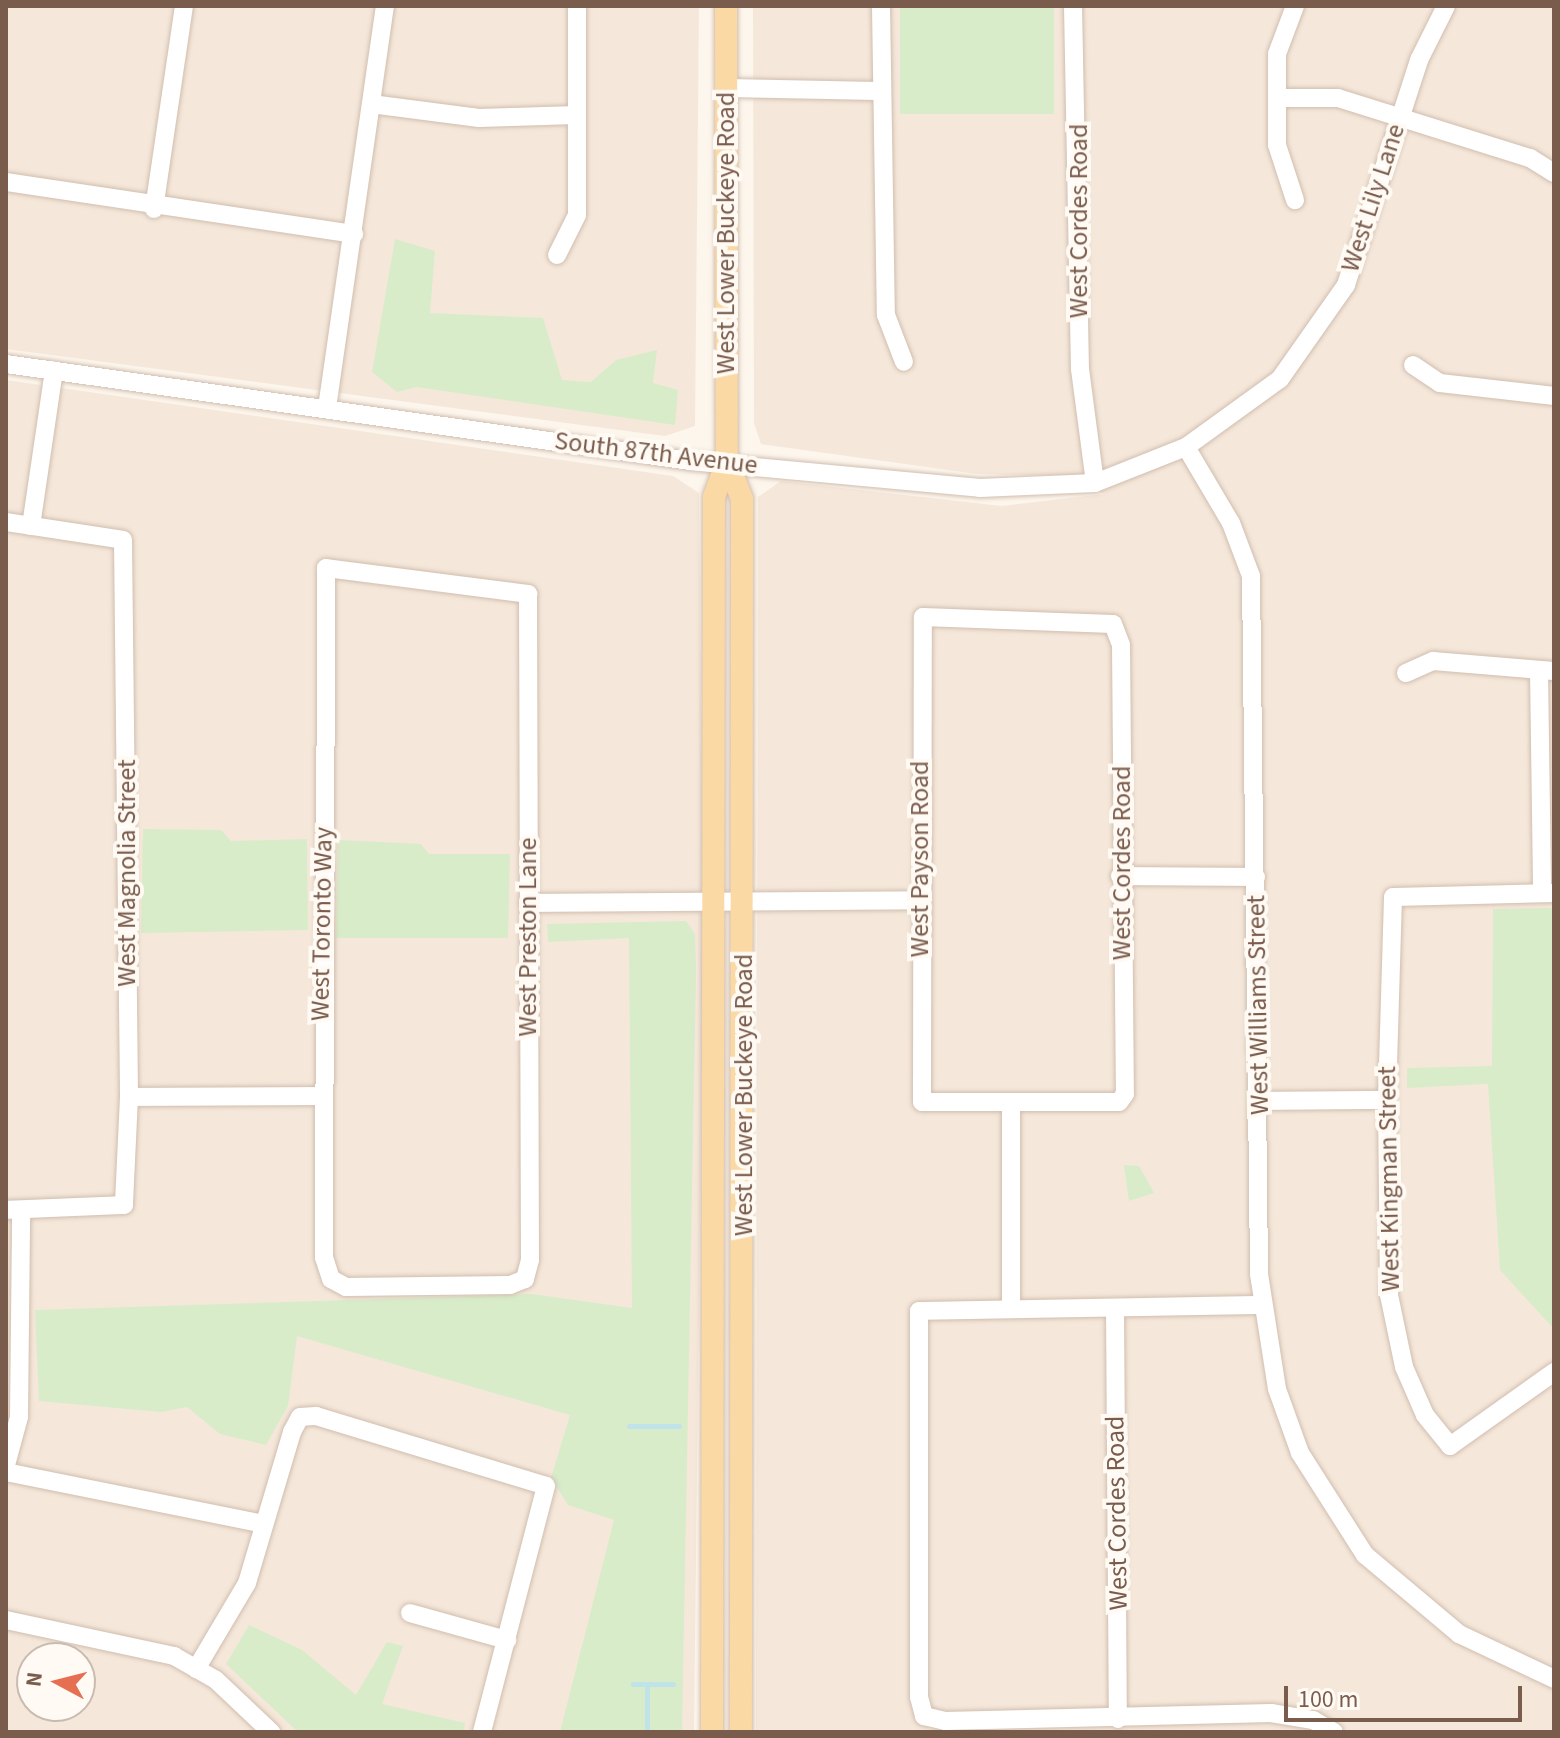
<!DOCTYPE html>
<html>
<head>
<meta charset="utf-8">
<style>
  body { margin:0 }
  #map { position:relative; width:1560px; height:1738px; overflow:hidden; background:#fdf6ec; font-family:"Source Sans 3",sans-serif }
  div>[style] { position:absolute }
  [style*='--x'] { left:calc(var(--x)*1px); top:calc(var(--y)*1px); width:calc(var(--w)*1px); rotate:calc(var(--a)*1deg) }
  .residential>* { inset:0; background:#f5e8da }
  .green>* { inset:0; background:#d8ecc9; transform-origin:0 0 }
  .stream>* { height:5px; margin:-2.5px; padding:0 2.5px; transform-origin:2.5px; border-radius:2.5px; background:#bfe3e8 }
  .roads { filter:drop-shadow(0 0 2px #d1beb0) drop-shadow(0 0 2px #d1beb0) }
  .minor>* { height:18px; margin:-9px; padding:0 9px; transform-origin:9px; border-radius:9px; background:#fff }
  .major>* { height:22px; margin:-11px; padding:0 11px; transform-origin:11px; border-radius:11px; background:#fbd9a5 }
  span { translate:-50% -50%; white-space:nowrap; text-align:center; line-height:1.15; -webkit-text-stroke:8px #fffaf3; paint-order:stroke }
  .street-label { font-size:26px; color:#7a5c4d }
  .frame { position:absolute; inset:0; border:8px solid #7a5c4d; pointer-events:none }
  .north { position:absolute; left:16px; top:1642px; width:80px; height:80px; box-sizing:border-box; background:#fffaf3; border:2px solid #cabbb1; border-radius:50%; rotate:277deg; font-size:22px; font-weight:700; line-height:32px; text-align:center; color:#7a5c4d }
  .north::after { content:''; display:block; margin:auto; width:28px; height:36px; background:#e76f51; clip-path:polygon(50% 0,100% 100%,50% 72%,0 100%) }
  .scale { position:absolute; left:1284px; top:1686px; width:238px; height:36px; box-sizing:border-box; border:4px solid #7a5c4d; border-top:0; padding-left:10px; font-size:24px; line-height:28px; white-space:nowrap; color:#7a5c4d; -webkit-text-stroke:6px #fffaf3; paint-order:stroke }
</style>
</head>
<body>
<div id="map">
  <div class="residential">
    <i style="clip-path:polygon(6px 6px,699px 6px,695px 426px,665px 436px,6px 349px)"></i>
    <i style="clip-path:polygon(753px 6px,1554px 6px,1554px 1732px,756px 1732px,758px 497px,781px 481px,1002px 506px,1104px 494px,1069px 476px,977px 474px,761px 444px,754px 423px)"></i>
    <i style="clip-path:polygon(evenodd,6px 380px,673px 476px,699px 493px,703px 935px,694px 1732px,6px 1732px,6px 380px,32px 1658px,80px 1658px,80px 1706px,32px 1706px,32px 1658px)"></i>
  </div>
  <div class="green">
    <i style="left:900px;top:6px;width:154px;height:108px"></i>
    <i style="clip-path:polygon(395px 239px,435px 251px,430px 313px,543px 318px,562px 380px,591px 382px,616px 360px,657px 350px,653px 383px,678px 390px,675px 425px,417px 387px,397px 392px,372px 372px)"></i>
    <i style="clip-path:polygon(143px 829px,221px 830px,231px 841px,307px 839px,308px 930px,141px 933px)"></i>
    <i style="clip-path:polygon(338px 840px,421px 844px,429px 854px,510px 854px,508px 938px,336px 938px)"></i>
    <i style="clip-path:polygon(1554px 908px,1554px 1329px,1500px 1270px,1488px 1084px,1407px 1088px,1407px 1068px,1492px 1066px,1493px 909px)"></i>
    <i style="clip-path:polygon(686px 921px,695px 934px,696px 974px,682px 1732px,560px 1732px,614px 1520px,568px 1505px,551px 1478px,570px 1415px,297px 1336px,288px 1406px,266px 1445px,220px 1434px,187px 1407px,161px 1412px,39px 1401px,35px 1310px,532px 1294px,632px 1308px,629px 938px,548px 942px,547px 924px)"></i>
    <i style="clip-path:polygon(1124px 1165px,1139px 1166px,1154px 1193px,1129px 1201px)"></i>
    <i style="clip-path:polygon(249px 1625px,302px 1650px,356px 1695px,387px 1642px,403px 1646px,382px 1704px,465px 1723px,464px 1732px,298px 1732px,226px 1664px)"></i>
  </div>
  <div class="stream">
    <i style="--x:629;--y:1426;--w:50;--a:0"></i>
    <i style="--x:633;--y:1684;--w:40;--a:0"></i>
    <i style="--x:647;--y:1732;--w:48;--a:-90"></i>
  </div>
  <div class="roads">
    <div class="minor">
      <i style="--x:881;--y:6;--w:309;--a:89.1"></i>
      <i style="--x:886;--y:315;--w:50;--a:69"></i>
      <i style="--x:1073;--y:6;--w:363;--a:88.9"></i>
      <i style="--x:1080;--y:369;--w:115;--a:82.5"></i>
      <i style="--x:1295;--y:6;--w:51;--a:110.6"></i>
      <i style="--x:1277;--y:54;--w:91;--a:90"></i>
      <i style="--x:1277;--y:145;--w:58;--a:71.9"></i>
      <i style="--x:725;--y:88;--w:155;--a:1.1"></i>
      <i style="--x:1278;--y:98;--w:60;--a:0"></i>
      <i style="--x:1338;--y:98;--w:201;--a:17.4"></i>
      <i style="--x:1530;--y:158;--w:28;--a:32"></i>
      <i style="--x:371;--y:104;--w:109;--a:7.4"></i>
      <i style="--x:479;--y:118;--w:98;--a:-1.8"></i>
      <i style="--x:6;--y:182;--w:352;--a:8.5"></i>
      <i style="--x:154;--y:209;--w:205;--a:-81.6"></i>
      <i style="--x:557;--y:255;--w:45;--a:-63.4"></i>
      <i style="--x:577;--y:215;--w:209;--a:-90"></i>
      <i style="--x:6;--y:364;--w:691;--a:8.07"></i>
      <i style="--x:690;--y:461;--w:291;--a:5.3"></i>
      <i style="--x:980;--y:488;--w:115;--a:-2.5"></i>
      <i style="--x:1095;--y:483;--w:98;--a:-21.6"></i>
      <i style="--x:1186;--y:447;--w:116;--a:-35.9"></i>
      <i style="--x:1280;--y:379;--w:115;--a:-54.9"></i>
      <i style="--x:1346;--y:285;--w:237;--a:-72"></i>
      <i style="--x:1419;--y:60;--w:60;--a:-63.4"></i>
      <i style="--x:1413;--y:365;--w:32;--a:34"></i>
      <i style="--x:1440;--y:383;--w:115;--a:6.5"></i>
      <i style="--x:327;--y:408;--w:406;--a:-81.8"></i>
      <i style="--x:1186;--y:447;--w:88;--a:59.4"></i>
      <i style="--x:1231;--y:523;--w:57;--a:69.3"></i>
      <i style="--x:1251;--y:576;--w:698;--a:89.34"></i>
      <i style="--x:1259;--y:1274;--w:116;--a:81.1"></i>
      <i style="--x:1277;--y:1389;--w:68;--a:70.2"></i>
      <i style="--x:1300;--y:1453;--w:121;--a:57.5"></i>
      <i style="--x:1365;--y:1555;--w:123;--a:40"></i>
      <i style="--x:1459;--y:1634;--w:105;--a:25.3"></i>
      <i style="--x:6;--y:522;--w:118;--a:8.7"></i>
      <i style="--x:123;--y:540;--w:557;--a:89.38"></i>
      <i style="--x:129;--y:1097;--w:108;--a:92.7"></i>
      <i style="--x:124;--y:1205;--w:118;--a:177.6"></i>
      <i style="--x:31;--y:526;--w:157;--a:-81.6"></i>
      <i style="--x:326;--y:568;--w:204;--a:7.3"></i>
      <i style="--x:528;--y:594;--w:666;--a:89.83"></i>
      <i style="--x:530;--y:1260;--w:20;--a:105"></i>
      <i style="--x:525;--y:1279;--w:16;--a:158"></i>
      <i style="--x:510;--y:1285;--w:164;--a:179.3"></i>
      <i style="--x:346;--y:1287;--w:17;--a:-152"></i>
      <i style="--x:331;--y:1279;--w:22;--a:-108"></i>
      <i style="--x:324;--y:1258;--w:690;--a:-89.83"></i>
      <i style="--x:923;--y:617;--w:190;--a:2.1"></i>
      <i style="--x:1113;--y:624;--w:22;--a:69"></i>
      <i style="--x:1121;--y:645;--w:449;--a:89.5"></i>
      <i style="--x:1125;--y:1094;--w:10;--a:127"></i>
      <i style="--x:1119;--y:1102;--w:197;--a:180"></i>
      <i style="--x:922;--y:1102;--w:485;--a:-89.9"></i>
      <i style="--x:1539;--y:670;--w:223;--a:89.2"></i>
      <i style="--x:1406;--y:673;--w:30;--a:-24"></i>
      <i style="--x:1433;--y:661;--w:121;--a:4.7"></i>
      <i style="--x:1120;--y:876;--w:136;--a:0.4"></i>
      <i style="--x:1554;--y:893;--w:161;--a:178.6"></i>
      <i style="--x:1393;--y:897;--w:203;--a:91.7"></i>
      <i style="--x:1387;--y:1100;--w:195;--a:89.4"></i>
      <i style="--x:1389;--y:1295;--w:74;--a:78.2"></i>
      <i style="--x:1404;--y:1367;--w:52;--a:66.4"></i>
      <i style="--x:1425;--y:1415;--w:40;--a:51"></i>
      <i style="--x:1450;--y:1446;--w:128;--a:-35.4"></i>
      <i style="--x:528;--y:903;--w:392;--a:-0.4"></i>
      <i style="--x:129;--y:1097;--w:191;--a:-0.3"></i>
      <i style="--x:1261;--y:1101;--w:126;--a:-0.5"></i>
      <i style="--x:1261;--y:1305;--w:342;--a:179"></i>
      <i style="--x:919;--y:1311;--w:386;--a:90"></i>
      <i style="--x:919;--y:1697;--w:20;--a:75"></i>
      <i style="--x:924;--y:1716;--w:22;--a:13"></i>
      <i style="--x:945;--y:1721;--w:326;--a:-1.4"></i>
      <i style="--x:1271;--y:1713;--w:43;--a:9.5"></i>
      <i style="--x:1313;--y:1720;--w:24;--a:30"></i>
      <i style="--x:1011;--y:1307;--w:201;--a:-90"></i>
      <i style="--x:1115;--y:1308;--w:411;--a:89.6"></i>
      <i style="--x:6;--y:1465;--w:50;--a:-74.8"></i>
      <i style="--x:19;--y:1417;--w:207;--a:-89.4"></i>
      <i style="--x:6;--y:1472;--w:263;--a:11.4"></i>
      <i style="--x:410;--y:1613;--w:101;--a:15.6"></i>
      <i style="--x:6;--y:1620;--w:172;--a:12.1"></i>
      <i style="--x:174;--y:1656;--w:48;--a:29.7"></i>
      <i style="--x:216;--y:1680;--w:76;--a:43.4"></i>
      <i style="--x:196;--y:1669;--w:100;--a:-59.3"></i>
      <i style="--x:247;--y:1583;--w:158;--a:-73.4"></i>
      <i style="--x:292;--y:1432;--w:17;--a:-62"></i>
      <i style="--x:300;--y:1417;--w:16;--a:-4"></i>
      <i style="--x:316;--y:1416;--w:240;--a:16.9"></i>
      <i style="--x:546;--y:1486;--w:254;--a:104.6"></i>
    </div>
    <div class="major">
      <i style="--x:726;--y:6;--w:455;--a:89.9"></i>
      <i style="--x:727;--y:461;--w:41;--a:68.5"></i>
      <i style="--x:742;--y:499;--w:1233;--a:90.05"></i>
      <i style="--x:712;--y:1732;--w:1235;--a:-89.91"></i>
      <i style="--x:714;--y:497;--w:38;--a:-70"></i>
    </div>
  </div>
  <div class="street-label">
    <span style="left:1373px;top:198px;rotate:-72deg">West Lily Lane</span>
    <span style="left:1079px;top:221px;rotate:-90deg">West Cordes Road</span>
    <span style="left:726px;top:233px;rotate:-90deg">West Lower Buckeye Road</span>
    <span style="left:656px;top:453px;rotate:7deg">South 87th Avenue</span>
    <span style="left:920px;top:859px;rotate:-90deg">West Payson Road</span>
    <span style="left:1122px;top:863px;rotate:-90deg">West Cordes Road</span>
    <span style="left:127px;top:873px;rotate:-90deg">West Magnolia Street</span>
    <span style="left:322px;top:924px;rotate:-89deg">West Toronto Way</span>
    <span style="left:528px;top:937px;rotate:-90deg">West Preston Lane</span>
    <span style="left:1258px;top:1005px;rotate:-91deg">West Williams Street</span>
    <span style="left:744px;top:1095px;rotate:-90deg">West Lower Buckeye Road</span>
    <span style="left:1389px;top:1179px;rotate:-91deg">West Kingman Street</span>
    <span style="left:1117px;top:1513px;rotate:-91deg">West Cordes Road</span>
  </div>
  <div class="frame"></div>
  <div class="north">N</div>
  <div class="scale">100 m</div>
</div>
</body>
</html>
